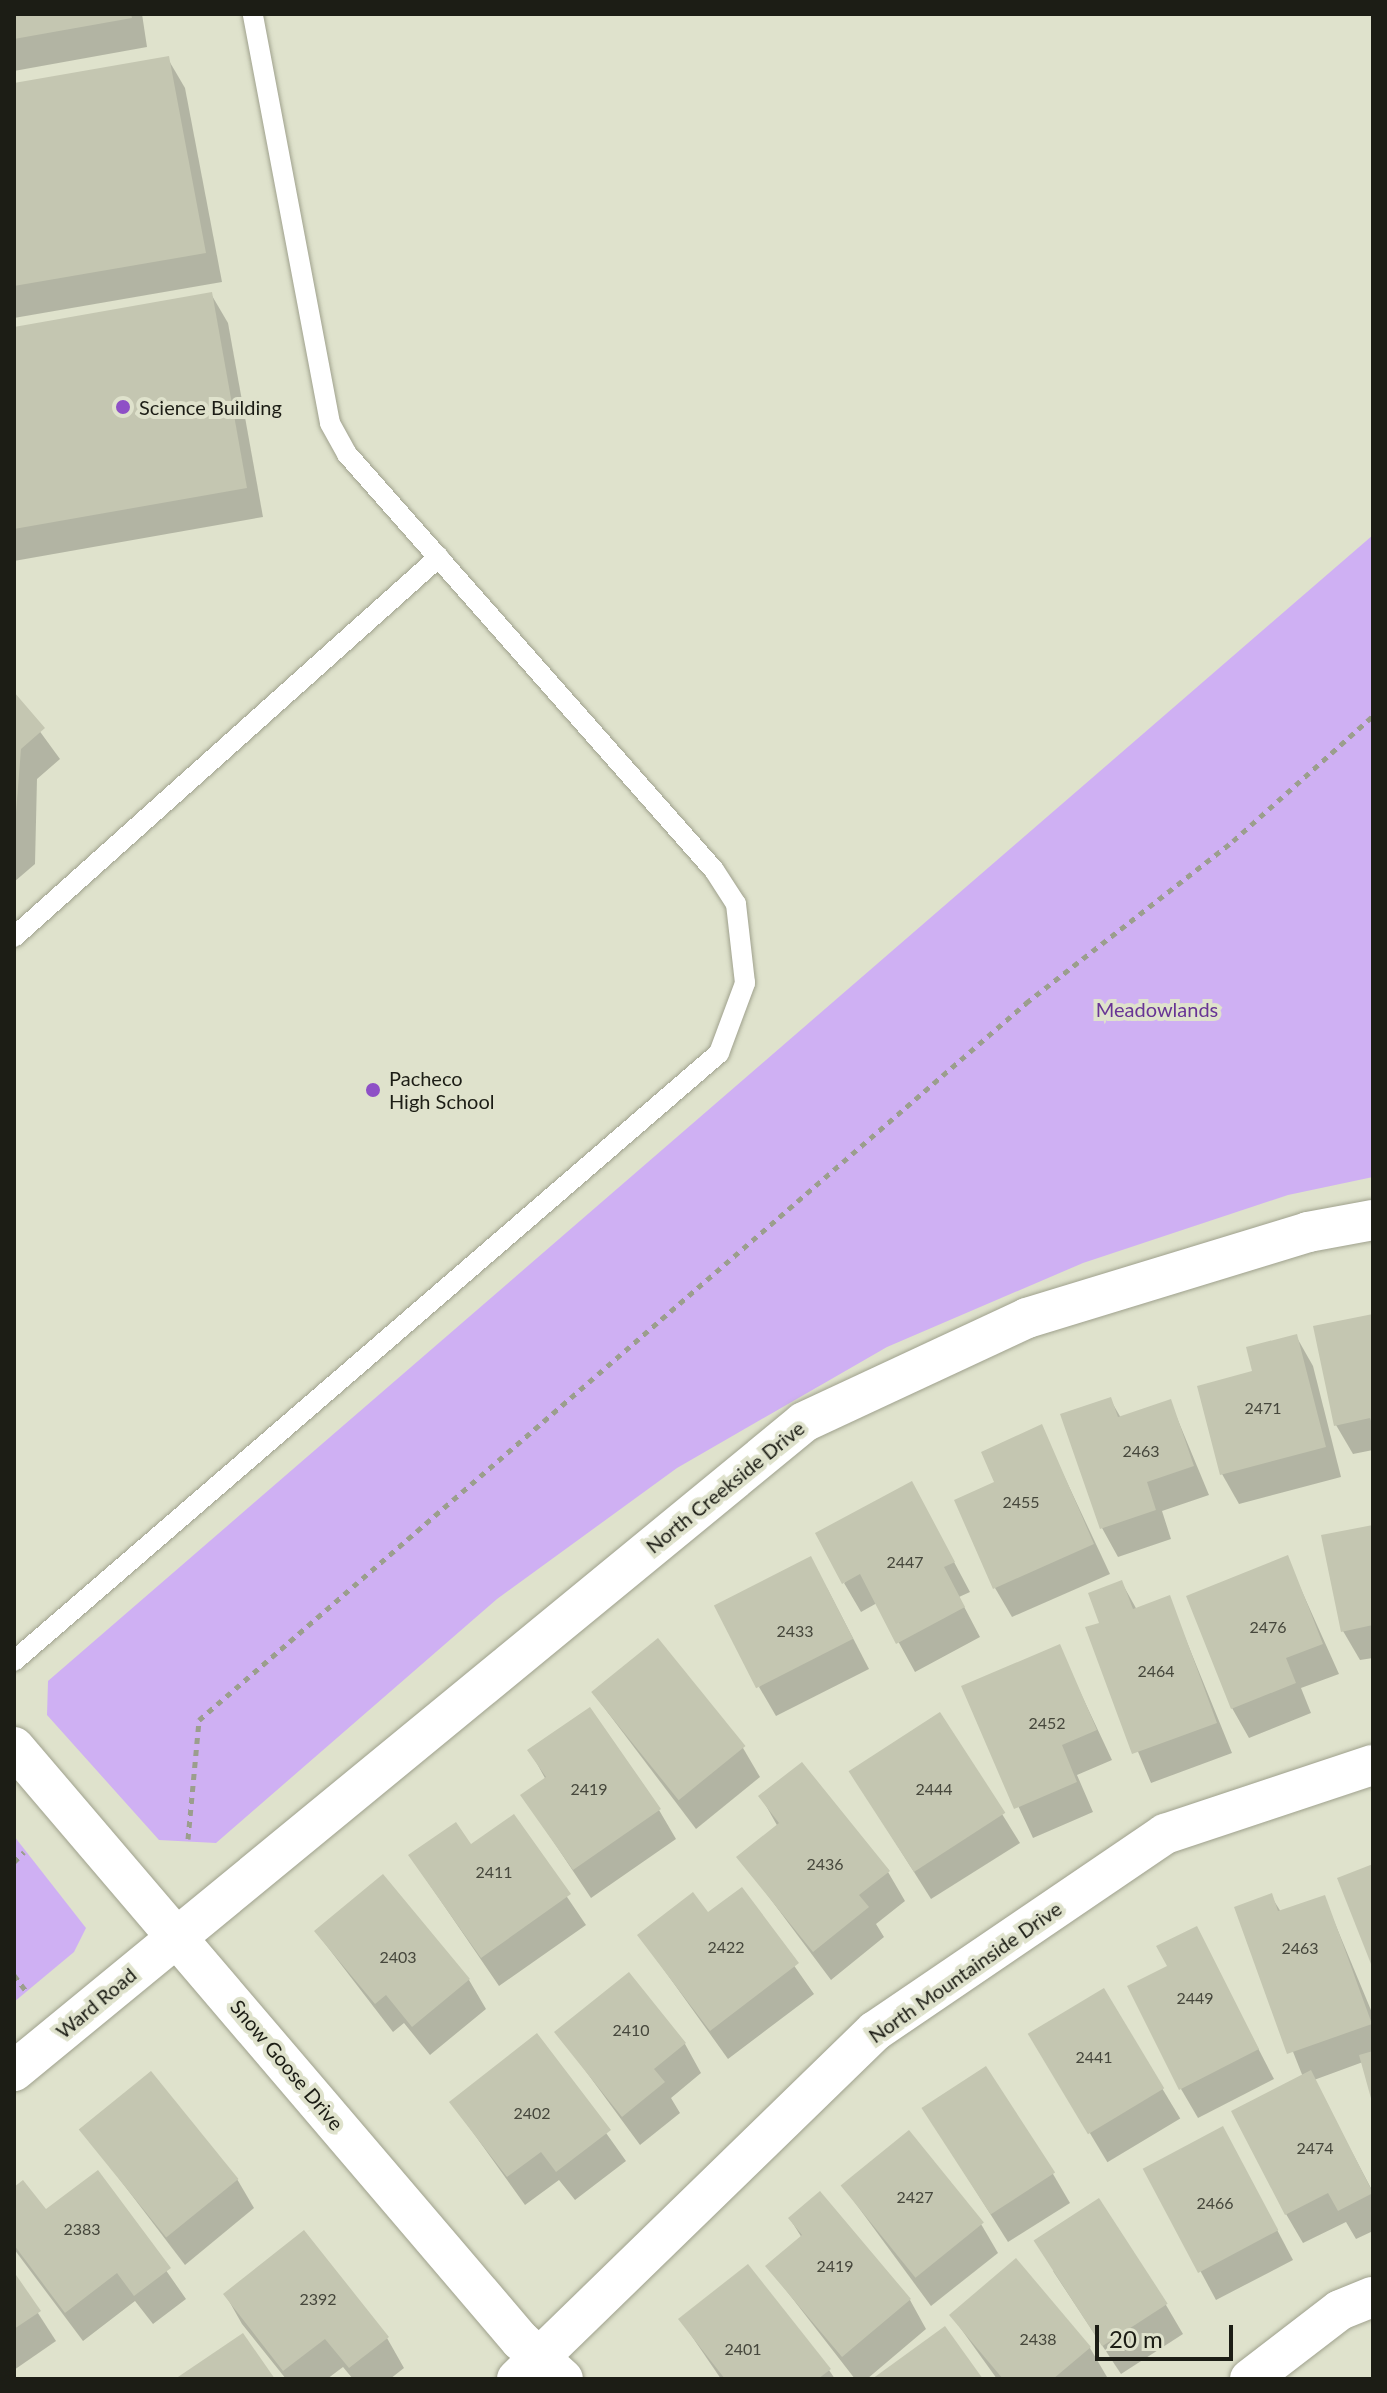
<!DOCTYPE html>
<html>
<head>
<meta charset="utf-8">
<style>
  body { margin:0 }
  #map { position:relative; width:1387px; height:2393px; overflow:hidden; background:#dfe2cc; font-family:Lato,sans-serif }
  div>[style] { position:absolute }
  [style*='--x'] { left:calc(var(--x)*1px); top:calc(var(--y)*1px); width:calc(var(--w)*1px); rotate:calc(var(--a)*1deg) }
  .green>* { inset:0; background:#cfb0f3 }
  .shadow>* { inset:0; background:#0003; transform-origin:0 0 }
  .building>* { inset:0; background:#c4c6b1; transform-origin:0 0 }
  .path>* { height:5px; margin-top:-2.5px; transform-origin:0; background:repeating-linear-gradient(90deg,#9b9e8d 0 6px,transparent 0 12px) }
  .roads { filter:drop-shadow(0 0 2px #9fa18d) drop-shadow(0 0 2px #9fa18d) }
  .lane>* { height:20px; margin:-10px; padding:0 10px; transform-origin:10px; border-radius:10px; background:#fff }
  .street>* { height:40px; margin:-20px; padding:0 20px; transform-origin:20px; border-radius:20px; background:#fff }
  .dots>* { width:22px; height:22px; translate:-50% -50%; box-sizing:border-box; border:4px solid #dfe2cc; border-radius:50% }
  span { translate:-50% -50%; white-space:nowrap; text-align:center; line-height:1.15; -webkit-text-stroke:8px #dfe2cc; paint-order:stroke }
  .number-label { font-size:16px; color:#46473c }
  .number-label span { -webkit-text-stroke-width:0 }
  .poi-label { font-size:20px; color:#1c1d15 }
  .left { translate:0 -50%; text-align:left }
  .park-label { font-size:20px; color:#683495 }
  .street-label { font-size:20px; color:#1c1d15 }
  .frame { position:absolute; inset:0; border:16px solid #1c1d15; pointer-events:none }
  .scale { position:absolute; left:1095px; top:2325px; width:138px; height:36px; box-sizing:border-box; border:4px solid #1c1d15; border-top:0; padding-left:10px; font-size:24px; line-height:28px; white-space:nowrap; color:#1c1d15; -webkit-text-stroke:6px #dfe2cc; paint-order:stroke }
</style>
</head>
<body>
<div id="map">
  <div class="green">
    <i style="clip-path:polygon(1373px 535px,1373px 1177px,1288px 1195px,1083px 1263px,887px 1347px,677px 1468px,497px 1599px,216px 1843px,159px 1840px,47px 1715px,48px 1681px)"></i>
    <i style="clip-path:polygon(14px 1836px,86px 1928px,74px 1952px,14px 2002px)"></i>
  </div>
  <div class="shadow">
    <i style="clip-path:polygon(14px 14px,142px 14px,147px 47px,14px 71px)"></i>
    <i style="clip-path:polygon(168px 59px,185px 88px,222px 282px,14px 318px,14px 85px)"></i>
    <i style="clip-path:polygon(211px 294px,228px 323px,263px 517px,14px 561px,14px 329px)"></i>
    <i style="clip-path:polygon(14px 696px,60px 759px,37px 779px,35px 864px,14px 882px)"></i>
    <i style="clip-path:polygon(1373px 1316px,1373px 1450px,1353px 1454px,1336px 1425px)"></i>
    <i style="clip-path:polygon(1296px 1336px,1313px 1366px,1341px 1477px,1239px 1504px,1222px 1474px,1255px 1373px)"></i>
    <i style="clip-path:polygon(1110px 1399px,1121px 1418px,1170px 1401px,1209px 1495px,1162px 1511px,1171px 1539px,1118px 1557px,1102px 1528px)"></i>
    <i style="clip-path:polygon(1041px 1427px,1110px 1574px,1012px 1617px,995px 1588px,997px 1483px)"></i>
    <i style="clip-path:polygon(928px 1513px,970px 1592px,959px 1597px,980px 1637px,915px 1672px,877px 1603px,861px 1612px,844px 1583px)"></i>
    <i style="clip-path:polygon(1373px 1527px,1373px 1658px,1360px 1660px,1343px 1631px)"></i>
    <i style="clip-path:polygon(1287px 1558px,1339px 1674px,1301px 1688px,1311px 1713px,1249px 1738px,1232px 1708px)"></i>
    <i style="clip-path:polygon(1122px 1583px,1137px 1610px,1169px 1598px,1232px 1753px,1151px 1783px,1087px 1629px,1101px 1624px)"></i>
    <i style="clip-path:polygon(827px 1588px,869px 1669px,776px 1716px,759px 1687px)"></i>
    <i style="clip-path:polygon(1059px 1647px,1112px 1760px,1077px 1775px,1093px 1812px,1033px 1838px,963px 1687px)"></i>
    <i style="clip-path:polygon(593px 1693px,743px 1748px,760px 1777px,696px 1829px)"></i>
    <i style="clip-path:polygon(940px 1714px,1020px 1843px,931px 1899px,868px 1799px)"></i>
    <i style="clip-path:polygon(530px 1751px,659px 1810px,676px 1839px,591px 1898px,523px 1796px,546px 1780px)"></i>
    <i style="clip-path:polygon(761px 1797px,888px 1872px,905px 1901px,876px 1924px,884px 1937px,831px 1980px,739px 1857px,778px 1827px)"></i>
    <i style="clip-path:polygon(513px 1817px,586px 1925px,499px 1986px,410px 1856px,471px 1847px)"></i>
    <i style="clip-path:polygon(741px 1890px,814px 1994px,728px 2059px,639px 1935px,707px 1915px)"></i>
    <i style="clip-path:polygon(1271px 1896px,1281px 1912px,1324px 1897px,1373px 2015px,1373px 2098px,1363px 2062px,1314px 2080px,1373px 2192px,1373px 2231px,1356px 2239px,1346px 2222px,1303px 2243px,1286px 2214px,1303px 2077px,1236px 1908px)"></i>
    <i style="clip-path:polygon(1196px 1928px,1274px 2079px,1198px 2118px,1181px 2089px)"></i>
    <i style="clip-path:polygon(316px 1932px,469px 1980px,486px 2009px,430px 2055px,404px 2023px,393px 2032px)"></i>
    <i style="left:1103px;top:1990px;width:150px;height:85px;rotate:59deg"></i>
    <i style="clip-path:polygon(557px 2032px,685px 2044px,701px 2073px,671px 2098px,680px 2113px,640px 2145px)"></i>
    <i style="clip-path:polygon(537px 2036px,626px 2161px,575px 2200px,559px 2180px,525px 2205px,451px 2102px)"></i>
    <i style="clip-path:polygon(924px 2109px,1053px 2174px,1070px 2203px,1008px 2242px)"></i>
    <i style="clip-path:polygon(82px 2130px,237px 2179px,254px 2208px,185px 2265px)"></i>
    <i style="clip-path:polygon(1239px 2158px,1293px 2260px,1216px 2300px,1146px 2170px)"></i>
    <i style="clip-path:polygon(98px 2173px,186px 2299px,153px 2324px,135px 2301px,83px 2341px,14px 2249px,14px 2189px,45px 2212px)"></i>
    <i style="clip-path:polygon(842px 2185px,981px 2224px,998px 2253px,931px 2306px)"></i>
    <i style="clip-path:polygon(790px 2219px,910px 2300px,926px 2329px,867px 2379px,855px 2379px,768px 2267px,802px 2238px)"></i>
    <i style="clip-path:polygon(304px 2233px,387px 2338px,404px 2368px,390px 2379px,353px 2379px,343px 2367px,327px 2379px,286px 2379px,242px 2324px,225px 2294px)"></i>
    <i style="clip-path:polygon(1053px 2271px,1166px 2305px,1183px 2334px,1121px 2374px)"></i>
    <i style="clip-path:polygon(14px 2276px,56px 2341px,14px 2370px)"></i>
    <i style="clip-path:polygon(951px 2315px,1090px 2348px,1107px 2377px,997px 2379px)"></i>
    <i style="clip-path:polygon(680px 2319px,829px 2370px,835px 2379px,721px 2379px)"></i>
  </div>
  <div class="building">
    <i style="clip-path:polygon(14px 14px,131px 14px,132px 18px,14px 39px)"></i>
    <i style="clip-path:polygon(169px 56px,206px 253px,14px 286px,14px 83px)"></i>
    <i style="clip-path:polygon(212px 292px,247px 488px,14px 529px,14px 327px)"></i>
    <i style="clip-path:polygon(14px 692px,45px 728px,21px 749px,14px 839px)"></i>
    <i style="clip-path:polygon(1373px 1314px,1373px 1427px,1370px 1418px,1334px 1426px,1313px 1326px)"></i>
    <i style="clip-path:polygon(1297px 1334px,1326px 1447px,1220px 1475px,1197px 1386px,1252px 1371px,1246px 1347px)"></i>
    <i style="clip-path:polygon(1111px 1397px,1118px 1417px,1171px 1399px,1194px 1466px,1147px 1482px,1156px 1510px,1100px 1529px,1060px 1414px)"></i>
    <i style="clip-path:polygon(1042px 1424px,1094px 1544px,993px 1589px,954px 1500px,994px 1482px,981px 1452px)"></i>
    <i style="clip-path:polygon(912px 1481px,955px 1562px,944px 1567px,965px 1607px,896px 1644px,860px 1574px,842px 1584px,815px 1533px)"></i>
    <i style="clip-path:polygon(1373px 1525px,1373px 1625px,1341px 1632px,1321px 1535px)"></i>
    <i style="clip-path:polygon(1288px 1555px,1323px 1644px,1286px 1658px,1296px 1683px,1231px 1709px,1186px 1596px)"></i>
    <i style="left:811px;top:1556px;width:93px;height:109px;rotate:63deg"></i>
    <i style="clip-path:polygon(1122px 1580px,1133px 1609px,1170px 1595px,1217px 1723px,1132px 1754px,1085px 1627px,1099px 1623px,1088px 1593px)"></i>
    <i style="left:658px;top:1638px;width:139px;height:86px;rotate:51deg"></i>
    <i style="clip-path:polygon(1060px 1644px,1097px 1730px,1062px 1745px,1077px 1782px,1014px 1809px,961px 1686px)"></i>
    <i style="clip-path:polygon(590px 1707px,661px 1809px,573px 1870px,520px 1795px,546px 1777px,527px 1750px)"></i>
    <i style="left:940px;top:1712px;width:120px;height:109px;rotate:57deg"></i>
    <i style="clip-path:polygon(802px 1762px,890px 1871px,859px 1895px,869px 1907px,813px 1952px,736px 1857px,779px 1823px,758px 1796px)"></i>
    <i style="clip-path:polygon(514px 1814px,571px 1894px,481px 1958px,408px 1855px,456px 1822px,471px 1844px)"></i>
    <i style="clip-path:polygon(1373px 1864px,1373px 1969px,1337px 1878px)"></i>
    <i style="clip-path:polygon(383px 1874px,470px 1979px,412px 2027px,386px 1995px,375px 2004px,314px 1931px)"></i>
    <i style="clip-path:polygon(742px 1887px,799px 1963px,710px 2031px,637px 1935px,693px 1892px,708px 1912px)"></i>
    <i style="clip-path:polygon(1272px 1893px,1278px 1911px,1325px 1895px,1372px 2024px,1287px 2054px,1234px 1907px)"></i>
    <i style="clip-path:polygon(1197px 1926px,1259px 2049px,1179px 2090px,1127px 1986px,1167px 1966px,1156px 1946px)"></i>
    <i style="clip-path:polygon(629px 1972px,686px 2043px,654px 2069px,665px 2082px,622px 2117px,554px 2032px)"></i>
    <i style="left:1104px;top:1988px;width:117px;height:89px;rotate:59deg"></i>
    <i style="clip-path:polygon(537px 2033px,611px 2130px,556px 2172px,541px 2152px,507px 2177px,449px 2102px)"></i>
    <i style="clip-path:polygon(1373px 2051px,1373px 2102px,1372px 2102px,1359px 2055px)"></i>
    <i style="left:986px;top:2066px;width:127px;height:77px;rotate:57deg"></i>
    <i style="clip-path:polygon(1311px 2070px,1373px 2193px,1338px 2211px,1328px 2193px,1285px 2215px,1231px 2111px)"></i>
    <i style="left:151px;top:2071px;width:139px;height:93px;rotate:51deg"></i>
    <i style="left:1223px;top:2126px;width:118px;height:91px;rotate:62deg"></i>
    <i style="left:909px;top:2130px;width:119px;height:88px;rotate:51deg"></i>
    <i style="clip-path:polygon(98px 2170px,171px 2268px,134px 2296px,117px 2273px,65px 2313px,14px 2245px,14px 2187px,23px 2180px,46px 2209px)"></i>
    <i style="clip-path:polygon(820px 2191px,911px 2299px,842px 2357px,765px 2266px,802px 2235px,788px 2218px)"></i>
    <i style="left:1099px;top:2198px;width:126px;height:78px;rotate:57deg"></i>
    <i style="clip-path:polygon(304px 2230px,389px 2337px,349px 2368px,325px 2339px,283px 2371px,223px 2294px)"></i>
    <i style="clip-path:polygon(1016px 2258px,1091px 2347px,1053px 2379px,1003px 2379px,949px 2315px)"></i>
    <i style="clip-path:polygon(748px 2264px,831px 2369px,818px 2379px,725px 2379px,678px 2319px)"></i>
    <i style="clip-path:polygon(14px 2272px,41px 2311px,14px 2329px)"></i>
    <i style="clip-path:polygon(945px 2326px,983px 2379px,872px 2379px)"></i>
    <i style="clip-path:polygon(243px 2333px,275px 2379px,175px 2379px)"></i>
  </div>
  <div class="path">
    <i style="--x:188;--y:1839;--w:120;--a:-84.7"></i>
    <i style="--x:199;--y:1720;--w:1095;--a:-40.92"></i>
    <i style="--x:1026;--y:1003;--w:263;--a:-38"></i>
    <i style="--x:1233;--y:841;--w:188;--a:-41.8"></i>
    <i style="--x:14;--y:1862;--w:14;--a:-45"></i>
    <i style="--x:14;--y:1975;--w:20;--a:53"></i>
  </div>
  <div class="roads">
    <div class="lane">
      <i style="--x:14;--y:937;--w:570;--a:-41.8"></i>
      <i style="--x:14;--y:1661;--w:931;--a:-40.77"></i>
      <i style="--x:719;--y:1053;--w:75;--a:-69.6"></i>
      <i style="--x:745;--y:983;--w:80;--a:-96.5"></i>
      <i style="--x:736;--y:904;--w:40;--a:-122.9"></i>
      <i style="--x:714;--y:870;--w:555;--a:-131.42"></i>
      <i style="--x:347;--y:454;--w:35;--a:-119"></i>
      <i style="--x:330;--y:423;--w:416;--a:-100.7"></i>
    </div>
    <div class="street">
      <i style="--x:14;--y:1747;--w:780;--a:49.53"></i>
      <i style="--x:520;--y:2340;--w:58;--a:42.2"></i>
      <i style="--x:14;--y:2071;--w:1022;--a:-39.4"></i>
      <i style="--x:804;--y:1422;--w:246;--a:-25"></i>
      <i style="--x:1027;--y:1318;--w:294;--a:-17"></i>
      <i style="--x:1308;--y:1232;--w:66;--a:-10.5"></i>
      <i style="--x:517;--y:2379;--w:499;--a:-44.2"></i>
      <i style="--x:875;--y:2031;--w:351;--a:-34.2"></i>
      <i style="--x:1165;--y:1834;--w:219;--a:-18.4"></i>
      <i style="--x:1250;--y:2379;--w:113;--a:-37.5"></i>
      <i style="--x:1340;--y:2310;--w:35;--a:-22"></i>
    </div>
  </div>
  <div class="dots">
    <i style="left:123px;top:407px;background:#8e50c6"></i>
    <i style="left:373px;top:1090px;background:#8e50c6"></i>
  </div>
  <div class="number-label">
    <span style="left:1263px;top:1408px">2471</span>
    <span style="left:1141px;top:1451px">2463</span>
    <span style="left:1021px;top:1502px">2455</span>
    <span style="left:905px;top:1562px">2447</span>
    <span style="left:1268px;top:1627px">2476</span>
    <span style="left:795px;top:1631px">2433</span>
    <span style="left:1156px;top:1671px">2464</span>
    <span style="left:1047px;top:1723px">2452</span>
    <span style="left:589px;top:1789px">2419</span>
    <span style="left:934px;top:1789px">2444</span>
    <span style="left:825px;top:1864px">2436</span>
    <span style="left:494px;top:1872px">2411</span>
    <span style="left:726px;top:1947px">2422</span>
    <span style="left:1300px;top:1948px">2463</span>
    <span style="left:398px;top:1957px">2403</span>
    <span style="left:1195px;top:1998px">2449</span>
    <span style="left:631px;top:2030px">2410</span>
    <span style="left:1094px;top:2057px">2441</span>
    <span style="left:532px;top:2113px">2402</span>
    <span style="left:1315px;top:2148px">2474</span>
    <span style="left:915px;top:2197px">2427</span>
    <span style="left:1215px;top:2203px">2466</span>
    <span style="left:82px;top:2229px">2383</span>
    <span style="left:835px;top:2266px">2419</span>
    <span style="left:318px;top:2299px">2392</span>
    <span style="left:1038px;top:2339px">2438</span>
    <span style="left:743px;top:2349px">2401</span>
  </div>
  <div class="poi-label">
    <span class="left" style="left:139px;top:407px">Science Building</span>
    <span class="left" style="left:389px;top:1090px">Pacheco<br>High School</span>
  </div>
  <div class="park-label">
    <span style="left:1157px;top:1009px">Meadowlands</span>
  </div>
  <div class="street-label">
    <span style="left:725px;top:1487px;rotate:-39deg">North Creekside Drive</span>
    <span style="left:965px;top:1972px;rotate:-35deg">North Mountainside Drive</span>
    <span style="left:96px;top:2003px;rotate:-40deg">Ward Road</span>
    <span style="left:287px;top:2065px;rotate:50deg">Snow Goose Drive</span>
  </div>
  <div class="frame"></div>
  <div class="scale">20 m</div>
</div>
</body>
</html>
